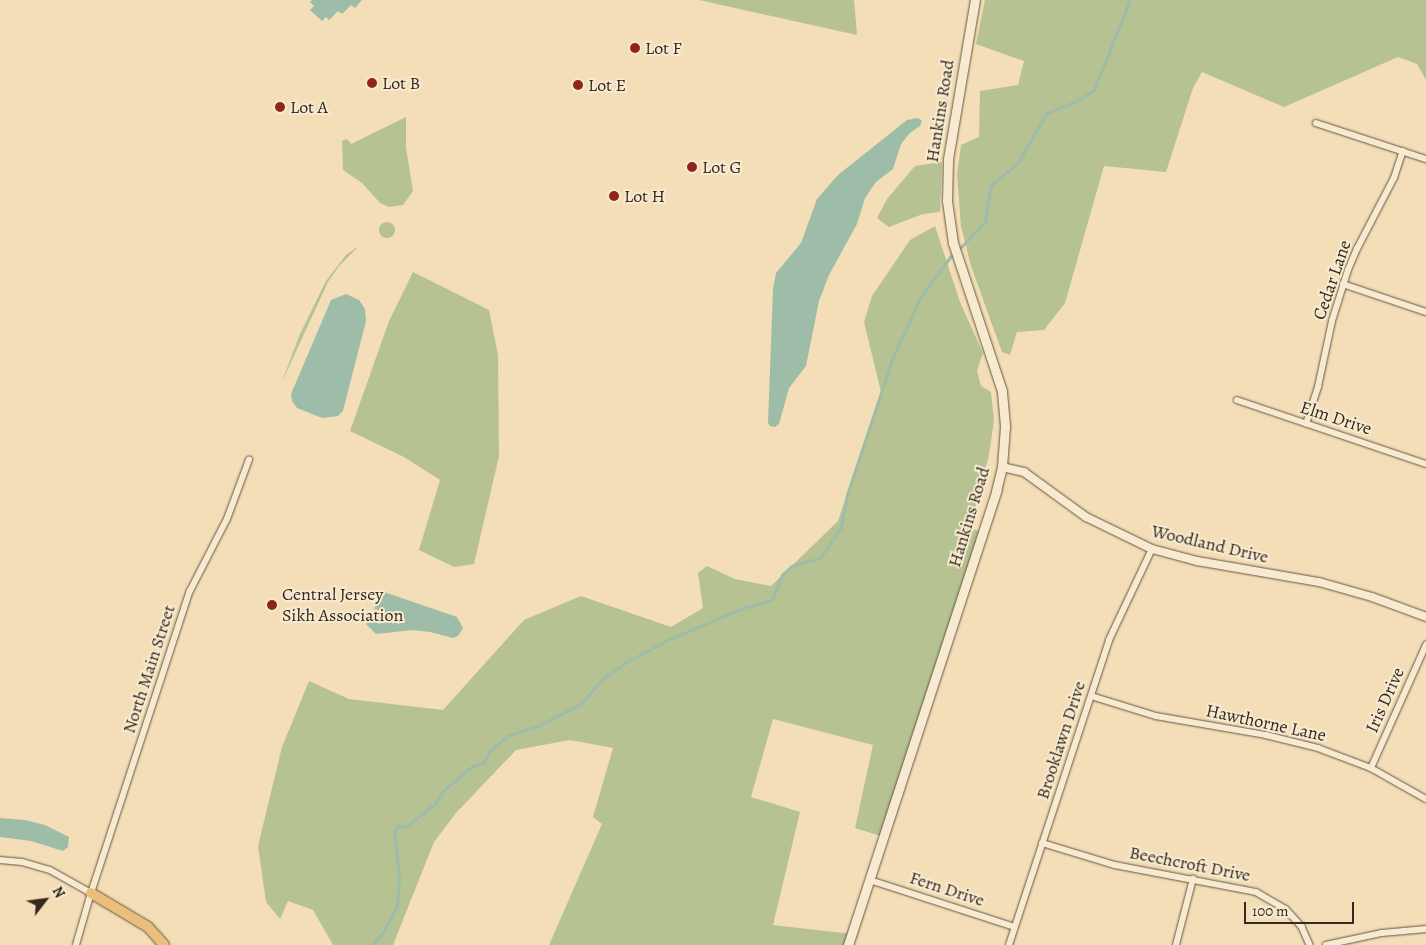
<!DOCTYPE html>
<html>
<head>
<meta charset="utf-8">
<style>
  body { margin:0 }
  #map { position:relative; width:1426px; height:945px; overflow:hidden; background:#f4deb7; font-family:Alegreya,serif }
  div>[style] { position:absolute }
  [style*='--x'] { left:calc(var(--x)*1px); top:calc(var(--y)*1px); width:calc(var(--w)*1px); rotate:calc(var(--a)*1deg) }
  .green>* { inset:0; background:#b6c292 }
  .round { border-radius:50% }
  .water>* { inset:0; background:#9dbda9 }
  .stream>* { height:2.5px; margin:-1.25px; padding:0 1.25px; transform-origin:1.25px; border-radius:1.25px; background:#9dbda9 }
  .roads { filter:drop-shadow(0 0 1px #645646) drop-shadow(0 0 1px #645646) }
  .minor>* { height:5.5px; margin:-2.75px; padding:0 2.75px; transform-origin:2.75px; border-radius:2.75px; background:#f8ead0 }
  .tertiary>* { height:8px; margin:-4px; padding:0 4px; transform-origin:4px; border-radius:4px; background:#f8ead0 }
  .secondary>* { height:9px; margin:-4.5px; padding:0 4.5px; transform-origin:4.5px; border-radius:4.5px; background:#f8ead0 }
  .trunk>* { height:10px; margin:-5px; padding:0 5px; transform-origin:5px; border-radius:5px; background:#eabf7c }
  .dots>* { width:14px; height:14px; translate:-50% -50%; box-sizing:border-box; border:2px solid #f8ead0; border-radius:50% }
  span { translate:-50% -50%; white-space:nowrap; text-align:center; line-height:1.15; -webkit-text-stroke:4px #f8ead0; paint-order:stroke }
  .poi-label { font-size:18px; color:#342920 }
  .left { translate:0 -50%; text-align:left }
  .street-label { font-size:18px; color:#342920 }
  .north { position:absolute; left:20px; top:875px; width:50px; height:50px; -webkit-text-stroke:4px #f8ead0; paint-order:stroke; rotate:60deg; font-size:14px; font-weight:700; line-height:20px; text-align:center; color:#342920 }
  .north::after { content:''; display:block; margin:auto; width:18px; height:22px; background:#342920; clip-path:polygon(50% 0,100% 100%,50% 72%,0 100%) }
  .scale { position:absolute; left:1244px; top:902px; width:110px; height:22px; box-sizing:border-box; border:2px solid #342920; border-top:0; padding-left:6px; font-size:15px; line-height:18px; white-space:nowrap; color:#342920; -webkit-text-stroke:4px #f8ead0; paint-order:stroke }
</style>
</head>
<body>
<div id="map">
  <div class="green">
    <i style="clip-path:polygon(699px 0,854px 0,857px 35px)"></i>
    <i style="clip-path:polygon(985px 0,1426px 0,1426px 80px,1417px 64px,1398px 57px,1284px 107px,1202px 72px,1193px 88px,1166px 172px,1104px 166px,1065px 303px,1044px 330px,1017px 332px,1010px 355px,1002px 352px,971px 266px,961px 226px,957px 175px,961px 145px,979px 137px,980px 91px,1018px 85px,1024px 61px,976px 44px)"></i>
    <i style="clip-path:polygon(406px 117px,406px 148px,413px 191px,403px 205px,389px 207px,380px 203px,362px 183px,343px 170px,342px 141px,347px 139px,351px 144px)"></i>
    <i style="clip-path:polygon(942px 162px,940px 212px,923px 214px,889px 227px,877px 218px,887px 199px,915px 166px)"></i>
    <i class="round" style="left:379px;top:222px;width:16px;height:16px"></i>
    <i style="clip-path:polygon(935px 226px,960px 302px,983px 353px,977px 371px,981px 386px,991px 392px,994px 420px,989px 455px,970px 528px,982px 532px,884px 837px,855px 828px,873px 745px,773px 719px,751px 797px,800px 812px,773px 925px,852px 934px,848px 945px,549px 945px,602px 824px,593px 817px,613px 748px,570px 740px,516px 750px,456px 813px,434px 842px,393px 945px,333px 945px,313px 910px,288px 901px,280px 919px,266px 902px,258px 846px,282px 747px,309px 681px,349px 699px,443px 710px,524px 620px,581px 596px,671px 627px,703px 608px,698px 573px,707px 566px,735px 579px,771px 586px,838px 521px,881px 392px,864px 322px,872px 296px,910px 240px)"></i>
    <i style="clip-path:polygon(359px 246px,339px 266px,328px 282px,281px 384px,300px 334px,326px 281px,346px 255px)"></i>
    <i style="clip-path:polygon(413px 272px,489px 310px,498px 355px,499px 456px,474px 564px,454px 567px,419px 550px,440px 480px,404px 457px,350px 431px,389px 321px)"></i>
  </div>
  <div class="water">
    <i style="clip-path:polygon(312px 0,362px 0,355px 8px,351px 5px,342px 14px,338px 11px,329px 20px,326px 17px,322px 21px,310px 10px,314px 6px,310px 2px)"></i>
    <i style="clip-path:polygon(918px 118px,922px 121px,920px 126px,910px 133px,901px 144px,893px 169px,876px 182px,865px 198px,857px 224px,829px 275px,819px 301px,806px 366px,789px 388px,779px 424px,775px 427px,770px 426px,768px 423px,773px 289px,776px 273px,801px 243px,817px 199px,838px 175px,907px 120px)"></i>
    <i style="clip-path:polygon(346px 294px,359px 300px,365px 309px,366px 321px,343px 411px,338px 416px,322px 418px,297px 408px,292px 401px,291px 394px,331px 300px)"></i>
    <i style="clip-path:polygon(384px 592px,457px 617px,463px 628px,458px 636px,453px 638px,430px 632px,413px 630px,376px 634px,366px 624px,371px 619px,380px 593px)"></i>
    <i style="clip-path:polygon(0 818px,25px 820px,45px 825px,69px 837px,68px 847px,63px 851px,31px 841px,0 837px)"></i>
  </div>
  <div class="stream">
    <i style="--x:961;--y:247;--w:35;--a:-46"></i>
    <i style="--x:985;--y:222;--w:37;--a:-81"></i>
    <i style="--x:991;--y:185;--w:33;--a:-39"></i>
    <i style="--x:1017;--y:164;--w:59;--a:-59.5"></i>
    <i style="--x:1047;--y:113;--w:32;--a:-22"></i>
    <i style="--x:1077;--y:101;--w:20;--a:-33"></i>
    <i style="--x:1094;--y:90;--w:97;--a:-68.2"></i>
    <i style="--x:375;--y:945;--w:3;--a:-90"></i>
    <i style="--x:375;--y:942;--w:14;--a:-51"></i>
    <i style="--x:384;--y:931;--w:27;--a:-62"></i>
    <i style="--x:397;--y:907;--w:31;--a:-86"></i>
    <i style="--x:399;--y:876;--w:44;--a:-96.5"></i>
    <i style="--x:394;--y:832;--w:7;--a:-63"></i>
    <i style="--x:397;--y:826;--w:9;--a:6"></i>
    <i style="--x:406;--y:827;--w:38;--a:-39"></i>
    <i style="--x:436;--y:803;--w:14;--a:-60"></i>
    <i style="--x:443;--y:791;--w:38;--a:-40"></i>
    <i style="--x:472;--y:767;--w:13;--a:-23"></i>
    <i style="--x:484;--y:762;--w:13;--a:-61"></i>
    <i style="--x:490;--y:751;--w:23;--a:-41"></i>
    <i style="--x:507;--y:736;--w:33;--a:-18"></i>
    <i style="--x:538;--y:726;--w:50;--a:-27.6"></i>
    <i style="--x:582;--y:703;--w:30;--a:-50"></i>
    <i style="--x:601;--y:680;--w:35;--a:-35"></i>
    <i style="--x:630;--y:660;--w:40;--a:-28"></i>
    <i style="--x:665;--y:641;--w:88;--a:-22.8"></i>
    <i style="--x:746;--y:607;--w:27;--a:-15"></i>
    <i style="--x:772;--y:600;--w:27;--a:-68"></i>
    <i style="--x:782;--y:575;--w:13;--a:-42"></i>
    <i style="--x:792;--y:566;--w:29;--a:-16"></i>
    <i style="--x:820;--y:558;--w:37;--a:-56"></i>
    <i style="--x:841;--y:527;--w:33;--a:-79"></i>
    <i style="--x:847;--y:495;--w:142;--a:-71.6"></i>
    <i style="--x:892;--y:360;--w:68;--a:-65.7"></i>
    <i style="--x:920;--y:298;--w:52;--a:-53.6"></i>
  </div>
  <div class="roads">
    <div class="minor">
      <i style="--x:1316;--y:123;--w:116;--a:18.1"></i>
      <i style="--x:1343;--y:284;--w:88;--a:18.6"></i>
      <i style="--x:1237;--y:400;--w:200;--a:18.7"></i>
      <i style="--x:1306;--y:424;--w:39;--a:-72"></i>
      <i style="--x:1318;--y:387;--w:67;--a:-78"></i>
      <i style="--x:1332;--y:321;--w:53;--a:-72.6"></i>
      <i style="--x:1348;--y:270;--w:23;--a:-67"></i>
      <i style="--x:1357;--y:249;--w:80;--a:-62.5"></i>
      <i style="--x:1394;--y:178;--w:28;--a:-72"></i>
      <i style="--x:1091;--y:696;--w:68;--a:17.1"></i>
      <i style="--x:1156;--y:716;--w:112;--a:9.8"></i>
      <i style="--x:1266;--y:735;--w:54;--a:14"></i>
      <i style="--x:1318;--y:748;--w:57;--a:20.7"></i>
      <i style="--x:1371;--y:768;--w:63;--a:29.4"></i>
      <i style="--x:1371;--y:768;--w:135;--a:-65.9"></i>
      <i style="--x:1042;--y:843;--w:76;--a:16.8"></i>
      <i style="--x:1115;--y:865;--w:144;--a:10.8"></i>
      <i style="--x:1256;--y:892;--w:34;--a:30"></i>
      <i style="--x:1286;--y:909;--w:24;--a:48"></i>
      <i style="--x:1302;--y:927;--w:20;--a:66"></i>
      <i style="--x:0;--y:860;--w:22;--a:5"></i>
      <i style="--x:22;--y:862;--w:29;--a:16"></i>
      <i style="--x:50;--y:870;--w:47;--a:29.3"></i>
      <i style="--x:870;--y:880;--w:152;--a:18"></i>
      <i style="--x:76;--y:945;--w:54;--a:-73.9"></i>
      <i style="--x:91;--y:893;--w:318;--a:-71.9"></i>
      <i style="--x:190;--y:591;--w:81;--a:-62.8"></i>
      <i style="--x:227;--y:519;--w:63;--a:-69.6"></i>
      <i style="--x:1009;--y:945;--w:321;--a:-71.8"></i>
      <i style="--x:1109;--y:640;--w:101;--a:-64.7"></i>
      <i style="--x:1176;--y:945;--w:68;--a:-75.6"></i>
      <i style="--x:1326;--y:945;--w:57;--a:-12.1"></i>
      <i style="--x:1382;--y:933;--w:44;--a:-5.2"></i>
    </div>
    <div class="tertiary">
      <i style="--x:1002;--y:467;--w:23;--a:13"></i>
      <i style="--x:1024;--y:472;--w:77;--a:36"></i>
      <i style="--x:1086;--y:517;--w:73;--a:25.9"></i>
      <i style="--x:1152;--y:549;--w:47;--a:14.9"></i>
      <i style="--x:1197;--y:561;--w:124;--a:9.8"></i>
      <i style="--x:1319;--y:582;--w:55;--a:15.8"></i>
      <i style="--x:1372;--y:597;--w:58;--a:20.3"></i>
    </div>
    <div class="secondary">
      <i style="--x:848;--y:945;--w:478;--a:-71.9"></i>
      <i style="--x:996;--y:491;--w:25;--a:-76"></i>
      <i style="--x:1002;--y:467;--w:41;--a:-85.8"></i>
      <i style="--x:1005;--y:426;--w:35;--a:-95"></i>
      <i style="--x:1002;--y:391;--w:156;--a:-108.3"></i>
      <i style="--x:953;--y:243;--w:42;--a:-98.1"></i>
      <i style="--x:947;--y:201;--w:42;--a:-88.6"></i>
      <i style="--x:948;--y:159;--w:161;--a:-80.4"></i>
    </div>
    <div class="trunk">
      <i style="--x:91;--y:893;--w:66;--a:30.8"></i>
      <i style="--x:148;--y:927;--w:24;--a:48"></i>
    </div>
  </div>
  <div class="dots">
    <i style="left:635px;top:48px;background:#8f2418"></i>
    <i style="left:372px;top:83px;background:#8f2418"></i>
    <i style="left:578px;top:85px;background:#8f2418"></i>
    <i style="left:280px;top:107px;background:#8f2418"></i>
    <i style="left:692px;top:167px;background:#8f2418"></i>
    <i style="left:614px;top:196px;background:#8f2418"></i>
    <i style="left:272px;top:605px;background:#8f2418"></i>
  </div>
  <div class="poi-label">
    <span class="left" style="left:645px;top:48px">Lot F</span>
    <span class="left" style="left:382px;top:83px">Lot B</span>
    <span class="left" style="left:588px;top:85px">Lot E</span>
    <span class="left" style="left:290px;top:107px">Lot A</span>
    <span class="left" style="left:702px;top:167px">Lot G</span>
    <span class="left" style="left:624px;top:196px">Lot H</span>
    <span class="left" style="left:282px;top:605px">Central Jersey<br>Sikh Association</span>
  </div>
  <div class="street-label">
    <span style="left:940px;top:111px;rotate:-81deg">Hankins Road</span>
    <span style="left:1332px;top:280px;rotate:-71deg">Cedar Lane</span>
    <span style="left:1336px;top:418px;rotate:18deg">Elm Drive</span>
    <span style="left:969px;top:517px;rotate:-73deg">Hankins Road</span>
    <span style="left:1210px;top:544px;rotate:13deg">Woodland Drive</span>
    <span style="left:149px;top:669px;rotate:-72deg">North Main Street</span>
    <span style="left:1385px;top:700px;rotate:-66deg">Iris Drive</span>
    <span style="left:1266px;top:723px;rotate:12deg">Hawthorne Lane</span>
    <span style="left:1061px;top:740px;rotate:-72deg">Brooklawn Drive</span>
    <span style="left:1190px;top:864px;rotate:11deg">Beechcroft Drive</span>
    <span style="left:947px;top:889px;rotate:18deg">Fern Drive</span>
  </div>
  <div class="north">N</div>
  <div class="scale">100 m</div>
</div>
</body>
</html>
